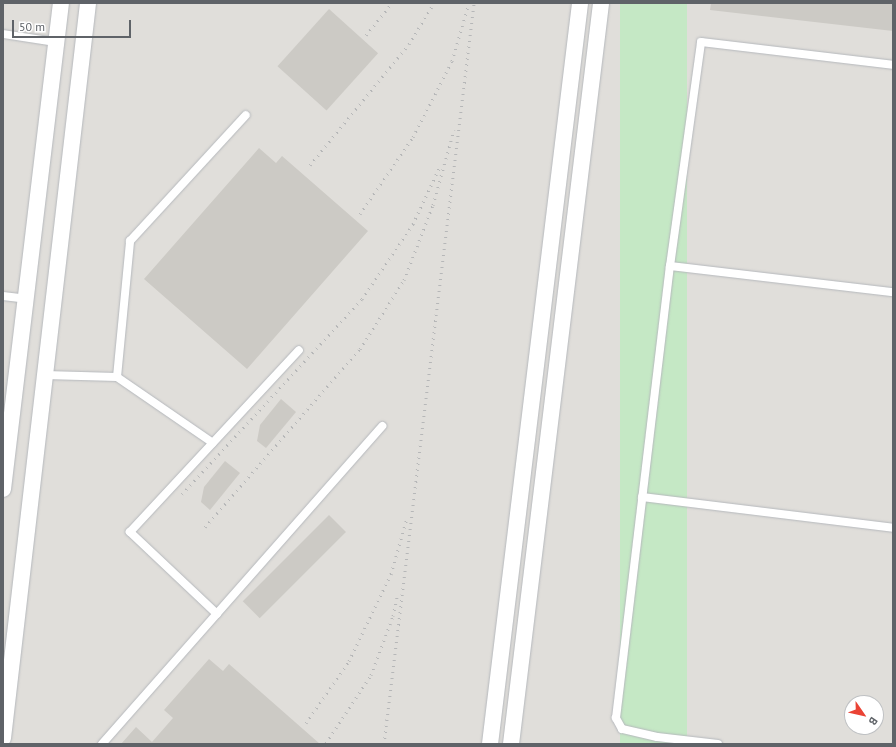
<!DOCTYPE html>
<html>
<head>
<meta charset="utf-8">
<style>
  body { margin:0 }
  #map { position:relative; width:896px; height:747px; overflow:hidden; background:#f1efe8; font-family:"PT Sans",sans-serif }
  div>[style] { position:absolute }
  [style*='--x'] { left:calc(var(--x)*1px); top:calc(var(--y)*1px); width:calc(var(--w)*1px); rotate:calc(var(--a)*1deg) }
  .industrial>* { inset:0; background:#e0deda }
  .green>* { inset:0; background:#c5e8c5; transform-origin:0 0 }
  .building>* { inset:0; background:#cccac5; transform-origin:0 0 }
  .roads { filter:drop-shadow(0 0 1px #b5b8bc) drop-shadow(0 0 1px #b5b8bc) }
  .service>* { height:8px; margin:-4px; padding:0 4px; transform-origin:4px; border-radius:4px; background:#fff }
  .minor>* { height:16px; margin:-8px; padding:0 8px; transform-origin:8px; border-radius:8px; background:#fff }
  .rail>* { height:3px; margin-top:-1.5px; transform-origin:0; background:repeating-linear-gradient(90deg,#b6b7b8 0 1px,transparent 0 6px) }
  span { translate:-50% -50%; white-space:nowrap; text-align:center; line-height:1.15; -webkit-text-stroke:3px #fff; paint-order:stroke }
  .frame { position:absolute; inset:0; border:4px solid #5f6368; pointer-events:none }
  .north { position:absolute; left:844px; top:695px; width:40px; height:40px; box-sizing:border-box; background:#fff; border:1px solid #bfc1c3; border-radius:50%; rotate:124deg; font-size:11px; font-weight:700; line-height:16px; text-align:center; color:#5f6368 }
  .north::after { content:''; display:block; margin:auto; width:14px; height:18px; background:#ea4335; clip-path:polygon(50% 0,100% 100%,50% 72%,0 100%) }
  .scale { position:absolute; left:12px; top:20px; width:119px; height:18px; box-sizing:border-box; border:2px solid #5f6368; border-top:0; padding-left:5px; font-size:12px; line-height:14px; white-space:nowrap; color:#5f6368; -webkit-text-stroke:3px #fff; paint-order:stroke }
</style>
</head>
<body>
<div id="map">
  <div class="industrial">
    <i style="clip-path:polygon(evenodd,3px 3px,893px 3px,893px 744px,3px 744px,3px 3px,852px 703px,876px 703px,876px 727px,852px 727px,852px 703px)"></i>
  </div>
  <div class="green">
    <i style="left:620px;top:3px;width:67px;height:747px"></i>
  </div>
  <div class="building">
    <i style="clip-path:polygon(711px 3px,893px 3px,893px 31px,710px 10px)"></i>
    <i style="left:329px;top:9px;width:66px;height:77px;rotate:42deg"></i>
    <i style="clip-path:polygon(259px 148px,276px 163px,282px 156px,368px 231px,247px 369px,144px 279px)"></i>
    <i style="clip-path:polygon(281px 399px,296px 412px,266px 448px,257px 441px,260px 425px)"></i>
    <i style="clip-path:polygon(225px 461px,240px 473px,210px 510px,201px 502px,204px 487px)"></i>
    <i style="left:329px;top:515px;width:24px;height:122px;rotate:45deg"></i>
    <i style="clip-path:polygon(209px 659px,223px 671px,229px 664px,320px 744px,121px 744px,136px 727px,152px 742px,173px 718px,164px 710px)"></i>
  </div>
  <div class="roads">
    <div class="service">
      <i style="--x:3;--y:34;--w:54;--a:8.6"></i>
      <i style="--x:670;--y:266;--w:225;--a:6.7"></i>
      <i style="--x:3;--y:296;--w:23;--a:7"></i>
      <i style="--x:45;--y:375;--w:72;--a:1.6"></i>
      <i style="--x:117;--y:377;--w:137;--a:-84.5"></i>
      <i style="--x:130;--y:241;--w:171;--a:-47.4"></i>
      <i style="--x:117;--y:377;--w:116;--a:34.5"></i>
      <i style="--x:642;--y:497;--w:253;--a:7"></i>
      <i style="--x:217;--y:614;--w:120;--a:-136.7"></i>
      <i style="--x:130;--y:532;--w:248;--a:-47.1"></i>
      <i style="--x:102;--y:744;--w:424;--a:-48.6"></i>
      <i style="--x:718;--y:744;--w:61;--a:-173.5"></i>
      <i style="--x:657;--y:737;--w:36;--a:-167"></i>
      <i style="--x:622;--y:729;--w:13;--a:-119"></i>
      <i style="--x:616;--y:718;--w:455;--a:-83.2"></i>
      <i style="--x:670;--y:266;--w:226;--a:-82.1"></i>
      <i style="--x:701;--y:42;--w:193;--a:6.8"></i>
    </div>
    <div class="minor">
      <i style="--x:3;--y:489;--w:489;--a:-83.2"></i>
      <i style="--x:3;--y:738;--w:740;--a:-83.4"></i>
      <i style="--x:490;--y:744;--w:746;--a:-83.07"></i>
      <i style="--x:511;--y:744;--w:746;--a:-83.07"></i>
    </div>
  </div>
  <div class="rail">
    <i style="--x:366;--y:35;--w:41;--a:-50.9"></i>
    <i style="--x:310;--y:165;--w:156;--a:-50.7"></i>
    <i style="--x:409;--y:44;--w:48;--a:-58.6"></i>
    <i style="--x:360;--y:214;--w:93;--a:-55.5"></i>
    <i style="--x:413;--y:137;--w:85;--a:-62.8"></i>
    <i style="--x:452;--y:61;--w:60;--a:-73.7"></i>
    <i style="--x:182;--y:494;--w:265;--a:-47.3"></i>
    <i style="--x:362;--y:299;--w:91;--a:-55.8"></i>
    <i style="--x:413;--y:224;--w:64;--a:-65"></i>
    <i style="--x:205;--y:527;--w:236;--a:-49"></i>
    <i style="--x:360;--y:349;--w:82;--a:-57.5"></i>
    <i style="--x:404;--y:280;--w:80;--a:-68.9"></i>
    <i style="--x:433;--y:205;--w:78;--a:-74.4"></i>
    <i style="--x:306;--y:723;--w:75;--a:-55.3"></i>
    <i style="--x:349;--y:661;--w:97;--a:-64.2"></i>
    <i style="--x:391;--y:574;--w:58;--a:-74.1"></i>
    <i style="--x:326;--y:743;--w:82;--a:-56.5"></i>
    <i style="--x:371;--y:675;--w:63;--a:-69.6"></i>
    <i style="--x:393;--y:616;--w:19;--a:-78"></i>
    <i style="--x:384;--y:744;--w:746;--a:-83.07"></i>
  </div>
  <div class="frame"></div>
  <div class="north">B</div>
  <div class="scale">50 m</div>
</div>
</body>
</html>
